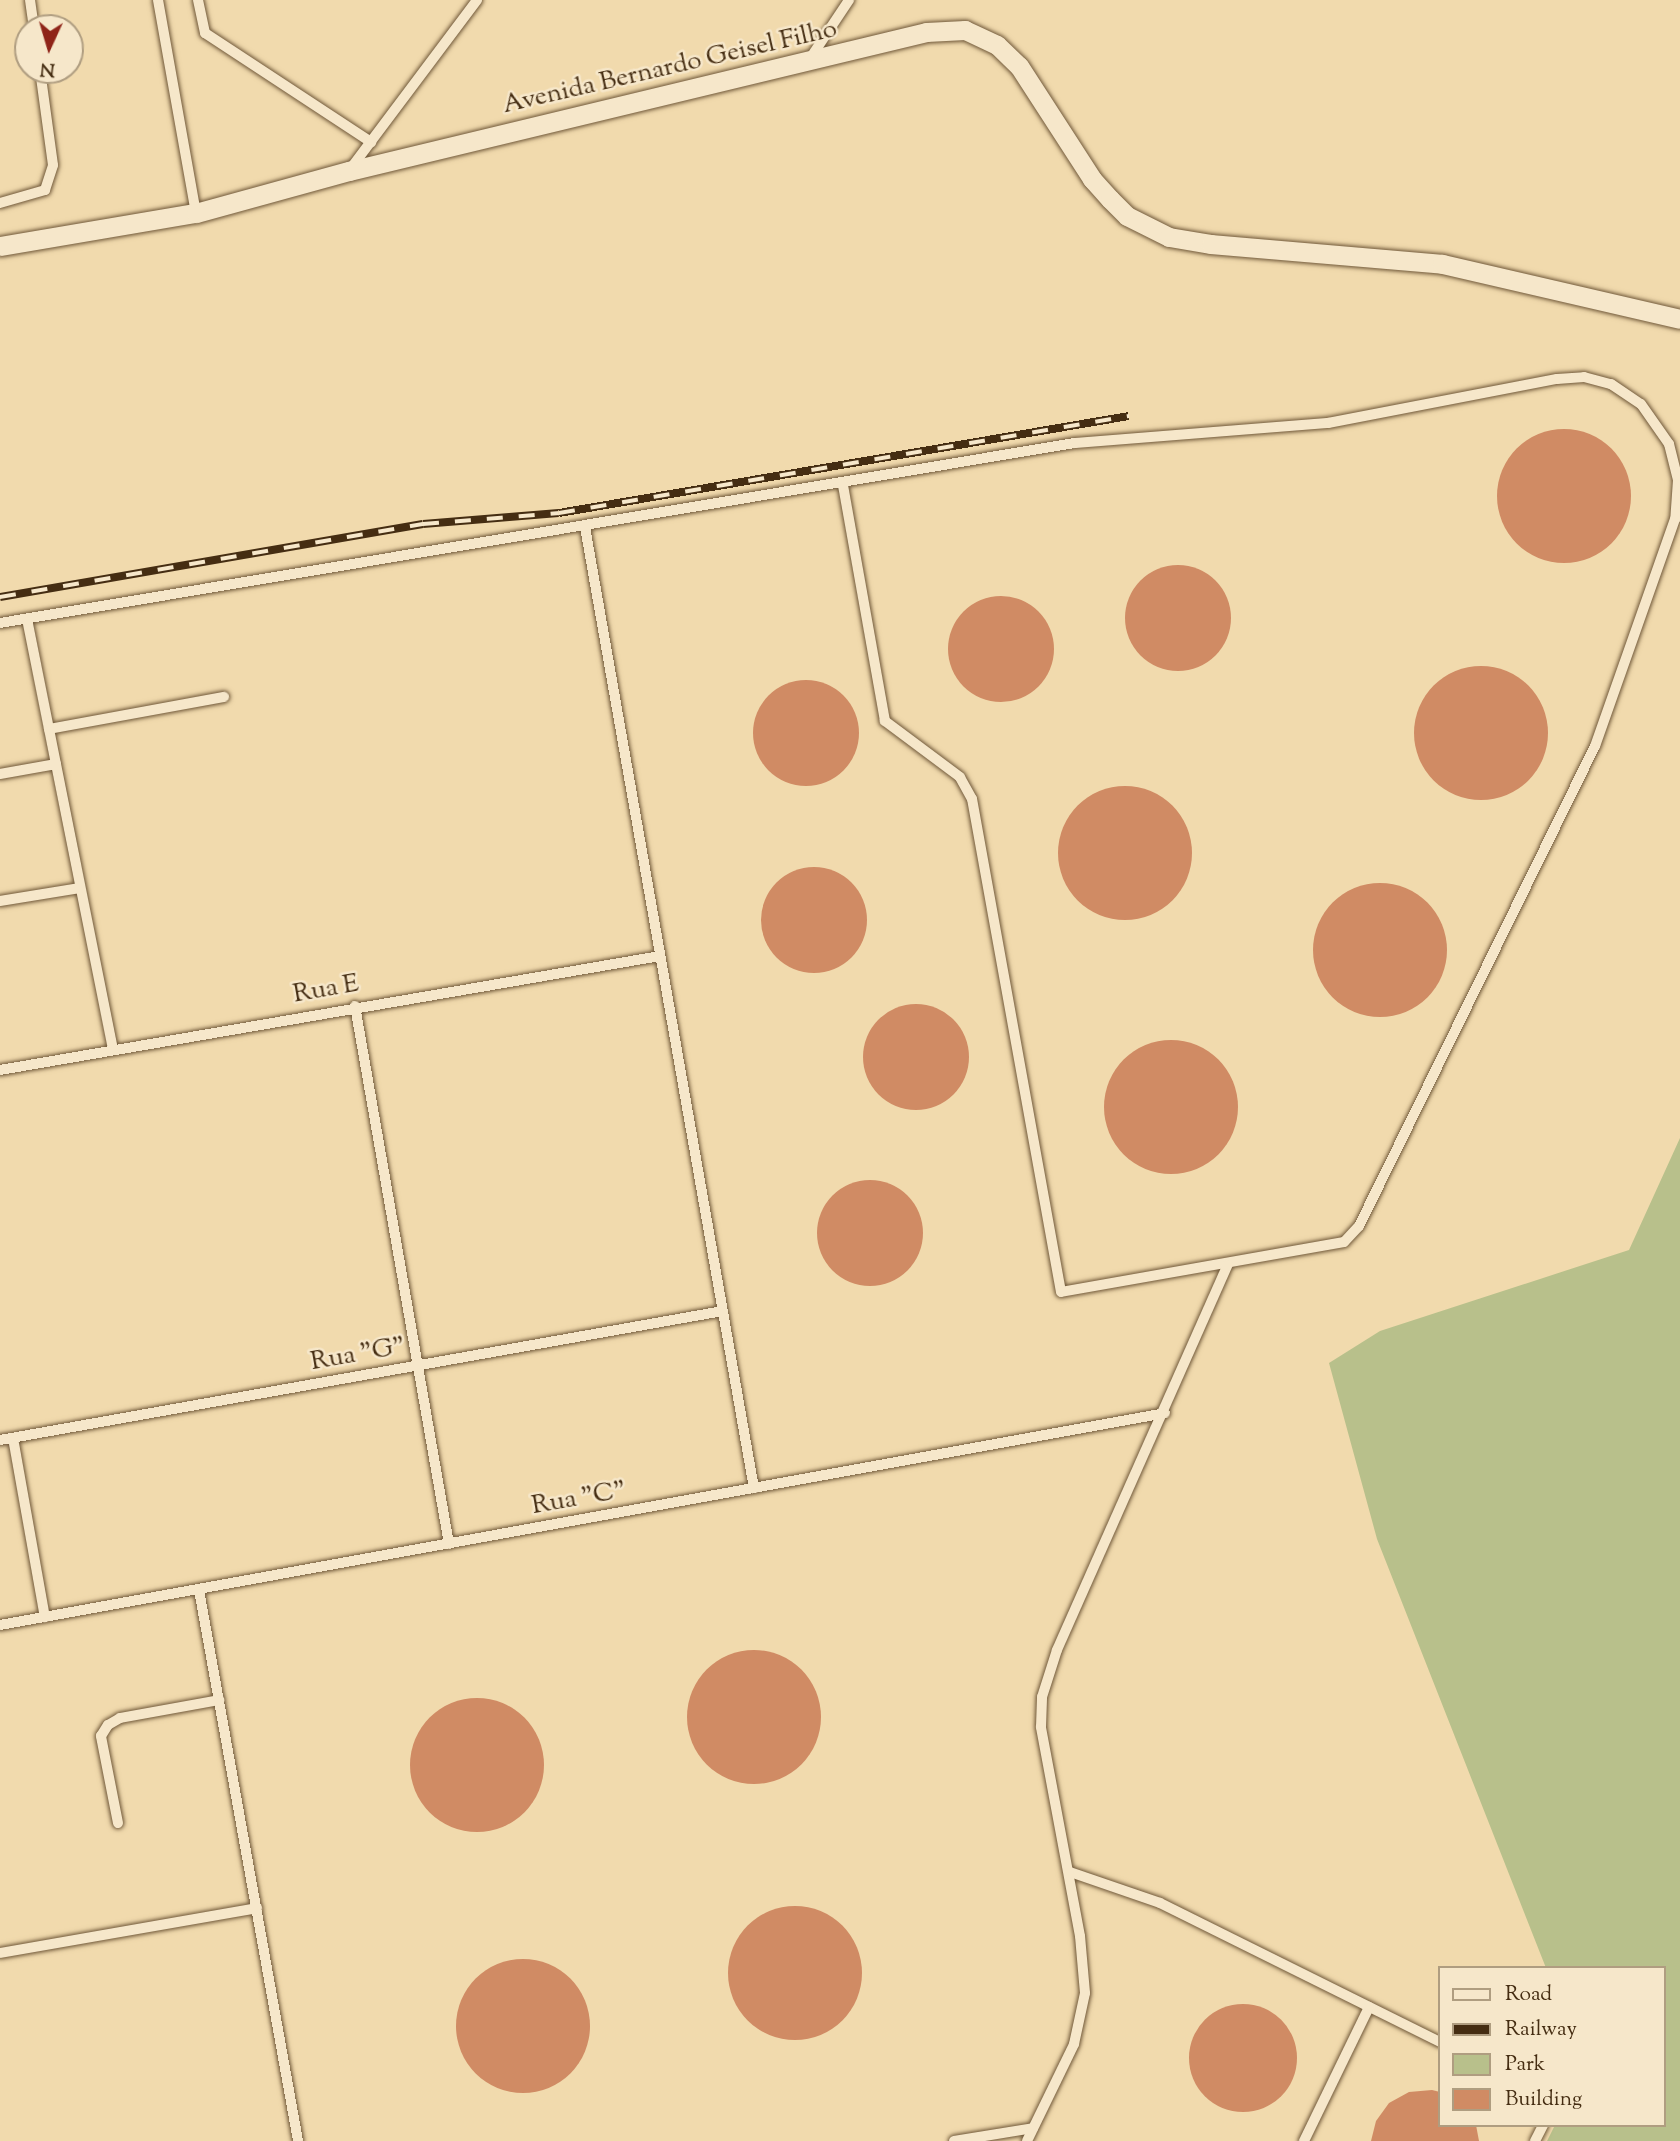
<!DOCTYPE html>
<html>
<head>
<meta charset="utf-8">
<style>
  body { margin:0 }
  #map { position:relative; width:1680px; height:2141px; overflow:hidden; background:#f1daad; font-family:"Sorts Mill Goudy",serif }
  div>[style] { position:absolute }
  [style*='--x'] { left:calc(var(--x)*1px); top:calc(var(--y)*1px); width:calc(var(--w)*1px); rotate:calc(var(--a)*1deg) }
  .green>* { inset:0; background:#b8c08b }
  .building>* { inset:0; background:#d08b64 }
  .round { border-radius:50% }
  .roads { filter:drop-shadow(0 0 2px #705839) drop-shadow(0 0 2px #705839) }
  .lane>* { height:10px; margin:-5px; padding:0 5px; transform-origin:5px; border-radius:5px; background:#f6e7ca }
  .street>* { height:19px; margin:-9.5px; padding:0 9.5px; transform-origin:9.5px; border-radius:9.5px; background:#f6e7ca }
  .rail>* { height:8px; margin-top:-4px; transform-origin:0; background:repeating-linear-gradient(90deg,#f6e7ca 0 16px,#452d12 0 32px); box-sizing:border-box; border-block:2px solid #452d12 }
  span { translate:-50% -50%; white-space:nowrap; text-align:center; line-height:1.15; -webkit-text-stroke:5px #f6e7ca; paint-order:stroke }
  .street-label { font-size:26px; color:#452d12 }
  .legend { position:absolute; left:1438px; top:1966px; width:228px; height:161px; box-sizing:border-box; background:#f6e7ca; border:2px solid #af9d80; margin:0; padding:9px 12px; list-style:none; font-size:21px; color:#452d12 }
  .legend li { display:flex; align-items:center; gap:14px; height:35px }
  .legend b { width:35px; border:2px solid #af9d80 }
  .north { position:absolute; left:14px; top:14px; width:70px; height:70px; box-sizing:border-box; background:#f6e7ca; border:2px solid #af9d80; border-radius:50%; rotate:184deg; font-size:19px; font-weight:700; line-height:28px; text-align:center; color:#452d12 }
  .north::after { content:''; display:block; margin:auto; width:24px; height:32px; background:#8f2418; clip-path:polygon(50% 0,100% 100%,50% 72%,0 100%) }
</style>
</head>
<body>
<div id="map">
  <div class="green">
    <i style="clip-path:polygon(1680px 1138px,1680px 2141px,1547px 2141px,1555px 2125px,1664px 2125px,1664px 1968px,1546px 1968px,1377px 1539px,1329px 1363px,1380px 1331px,1629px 1250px)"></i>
  </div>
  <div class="building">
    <i class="round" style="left:1497px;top:429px;width:134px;height:134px"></i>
    <i class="round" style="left:1125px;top:565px;width:106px;height:106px"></i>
    <i class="round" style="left:948px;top:596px;width:106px;height:106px"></i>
    <i class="round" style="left:1414px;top:666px;width:134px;height:134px"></i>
    <i class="round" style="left:753px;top:680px;width:106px;height:106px"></i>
    <i class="round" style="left:1058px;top:786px;width:134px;height:134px"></i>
    <i class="round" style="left:761px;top:867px;width:106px;height:106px"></i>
    <i class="round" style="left:1313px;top:883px;width:134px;height:134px"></i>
    <i class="round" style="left:863px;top:1004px;width:106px;height:106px"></i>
    <i class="round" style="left:1104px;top:1040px;width:134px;height:134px"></i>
    <i class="round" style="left:817px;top:1180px;width:106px;height:106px"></i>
    <i class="round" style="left:687px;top:1650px;width:134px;height:134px"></i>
    <i class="round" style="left:410px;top:1698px;width:134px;height:134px"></i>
    <i class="round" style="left:728px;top:1906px;width:134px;height:134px"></i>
    <i class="round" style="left:456px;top:1959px;width:134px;height:134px"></i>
    <i class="round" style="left:1189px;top:2004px;width:108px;height:108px"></i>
    <i style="clip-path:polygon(1432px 2090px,1440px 2092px,1440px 2125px,1476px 2125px,1479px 2141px,1371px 2141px,1376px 2121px,1389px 2103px,1409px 2092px)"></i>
  </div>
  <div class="roads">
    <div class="lane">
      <i style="--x:30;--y:0;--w:28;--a:82"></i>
      <i style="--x:158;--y:0;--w:216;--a:79.9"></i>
      <i style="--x:198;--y:0;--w:34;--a:78"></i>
      <i style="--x:205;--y:33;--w:199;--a:33.3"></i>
      <i style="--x:811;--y:57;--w:69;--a:-56.3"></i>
      <i style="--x:351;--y:168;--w:210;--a:-53.1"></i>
      <i style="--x:0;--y:203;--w:47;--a:-16.1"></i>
      <i style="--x:45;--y:190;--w:26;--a:-72"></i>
      <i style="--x:53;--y:165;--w:96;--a:-97.8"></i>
      <i style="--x:585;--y:527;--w:976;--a:80.03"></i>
      <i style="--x:27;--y:619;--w:439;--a:78.7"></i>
      <i style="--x:0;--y:623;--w:1089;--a:-9.51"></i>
      <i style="--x:1074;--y:443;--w:255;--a:-4.5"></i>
      <i style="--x:1328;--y:423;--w:233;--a:-10.9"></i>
      <i style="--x:1557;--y:379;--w:27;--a:-4"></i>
      <i style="--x:1584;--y:377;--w:28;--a:15"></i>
      <i style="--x:1611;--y:384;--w:36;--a:34"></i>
      <i style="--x:1641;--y:404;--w:49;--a:55"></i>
      <i style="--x:1669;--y:444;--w:37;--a:76"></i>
      <i style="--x:1678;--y:480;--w:39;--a:94"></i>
      <i style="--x:1675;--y:519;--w:241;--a:109.4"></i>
      <i style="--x:1595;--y:746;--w:535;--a:116.18"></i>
      <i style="--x:1359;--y:1226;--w:22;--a:133"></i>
      <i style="--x:1344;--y:1242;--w:287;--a:170"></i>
      <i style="--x:1061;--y:1292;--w:501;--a:-100.23"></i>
      <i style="--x:972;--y:799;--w:25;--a:-119"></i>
      <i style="--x:960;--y:777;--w:94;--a:-143.3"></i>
      <i style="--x:885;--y:721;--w:240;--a:-100.1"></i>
      <i style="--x:49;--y:729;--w:178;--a:-10.4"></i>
      <i style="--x:0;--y:774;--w:57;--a:-10.1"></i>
      <i style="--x:0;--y:901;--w:81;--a:-9.2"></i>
      <i style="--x:355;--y:1006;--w:546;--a:80.09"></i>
      <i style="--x:0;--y:1070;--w:670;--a:-9.8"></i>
      <i style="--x:13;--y:1438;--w:182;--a:79.9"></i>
      <i style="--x:0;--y:1440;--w:734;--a:-10.12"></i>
      <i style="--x:199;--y:1590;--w:560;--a:79.81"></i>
      <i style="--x:0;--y:1625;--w:1184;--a:-10.31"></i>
      <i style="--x:118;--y:1823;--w:89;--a:-101.1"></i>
      <i style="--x:101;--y:1736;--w:13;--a:-58"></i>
      <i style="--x:108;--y:1725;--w:14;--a:-30"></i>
      <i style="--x:120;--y:1718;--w:101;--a:-10.3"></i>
      <i style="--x:1070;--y:1872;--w:95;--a:19"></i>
      <i style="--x:1160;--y:1903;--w:313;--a:26.4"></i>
      <i style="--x:0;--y:1953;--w:261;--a:-9.9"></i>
      <i style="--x:954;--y:2141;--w:80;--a:-9.3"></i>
      <i style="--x:1027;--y:2141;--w:108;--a:-64.1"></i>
      <i style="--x:1074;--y:2044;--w:52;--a:-77.8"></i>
      <i style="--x:1085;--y:1993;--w:57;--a:-95"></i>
      <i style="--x:1080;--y:1936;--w:213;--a:-100.6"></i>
      <i style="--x:1041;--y:1727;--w:30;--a:-88"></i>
      <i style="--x:1042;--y:1697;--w:49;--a:-72.3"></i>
      <i style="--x:1057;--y:1650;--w:421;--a:-66.1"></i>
      <i style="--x:1304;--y:2141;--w:149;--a:-64.1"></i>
      <i style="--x:1535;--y:2141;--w:18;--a:-63"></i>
    </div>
    <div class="street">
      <i style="--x:0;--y:246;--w:199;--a:-9.6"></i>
      <i style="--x:196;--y:213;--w:159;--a:-15.4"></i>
      <i style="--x:349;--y:171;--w:594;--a:-13.54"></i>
      <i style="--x:926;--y:32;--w:39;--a:-3"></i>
      <i style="--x:965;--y:30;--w:35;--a:25"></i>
      <i style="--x:997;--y:45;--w:30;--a:44"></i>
      <i style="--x:1019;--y:66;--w:135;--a:57.1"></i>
      <i style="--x:1092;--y:179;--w:27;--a:48"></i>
      <i style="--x:1110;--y:199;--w:24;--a:45"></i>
      <i style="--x:1127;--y:216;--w:47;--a:26.6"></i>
      <i style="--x:1169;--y:237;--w:43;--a:9.5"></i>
      <i style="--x:1211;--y:244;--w:232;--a:4.9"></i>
      <i style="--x:1442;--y:264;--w:244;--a:13"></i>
    </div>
  </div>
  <div class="rail">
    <i style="--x:0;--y:597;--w:429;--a:-9.8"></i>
    <i style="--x:423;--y:524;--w:136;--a:-4.6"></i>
    <i style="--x:559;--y:513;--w:578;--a:-9.66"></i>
  </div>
  <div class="street-label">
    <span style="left:670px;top:68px;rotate:-13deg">Avenida Bernardo Geisel Filho</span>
    <span style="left:326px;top:990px;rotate:-10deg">Rua E</span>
    <span style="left:358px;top:1355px;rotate:-10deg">Rua "G"</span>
    <span style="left:579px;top:1499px;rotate:-10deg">Rua "C"</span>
  </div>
  <ul class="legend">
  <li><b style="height:9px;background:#f6e7ca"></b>Road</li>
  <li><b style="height:9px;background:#452d12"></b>Railway</li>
  <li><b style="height:19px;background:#b8c08b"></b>Park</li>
  <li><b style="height:19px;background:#d08b64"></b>Building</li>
  </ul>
  <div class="north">N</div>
</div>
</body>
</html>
